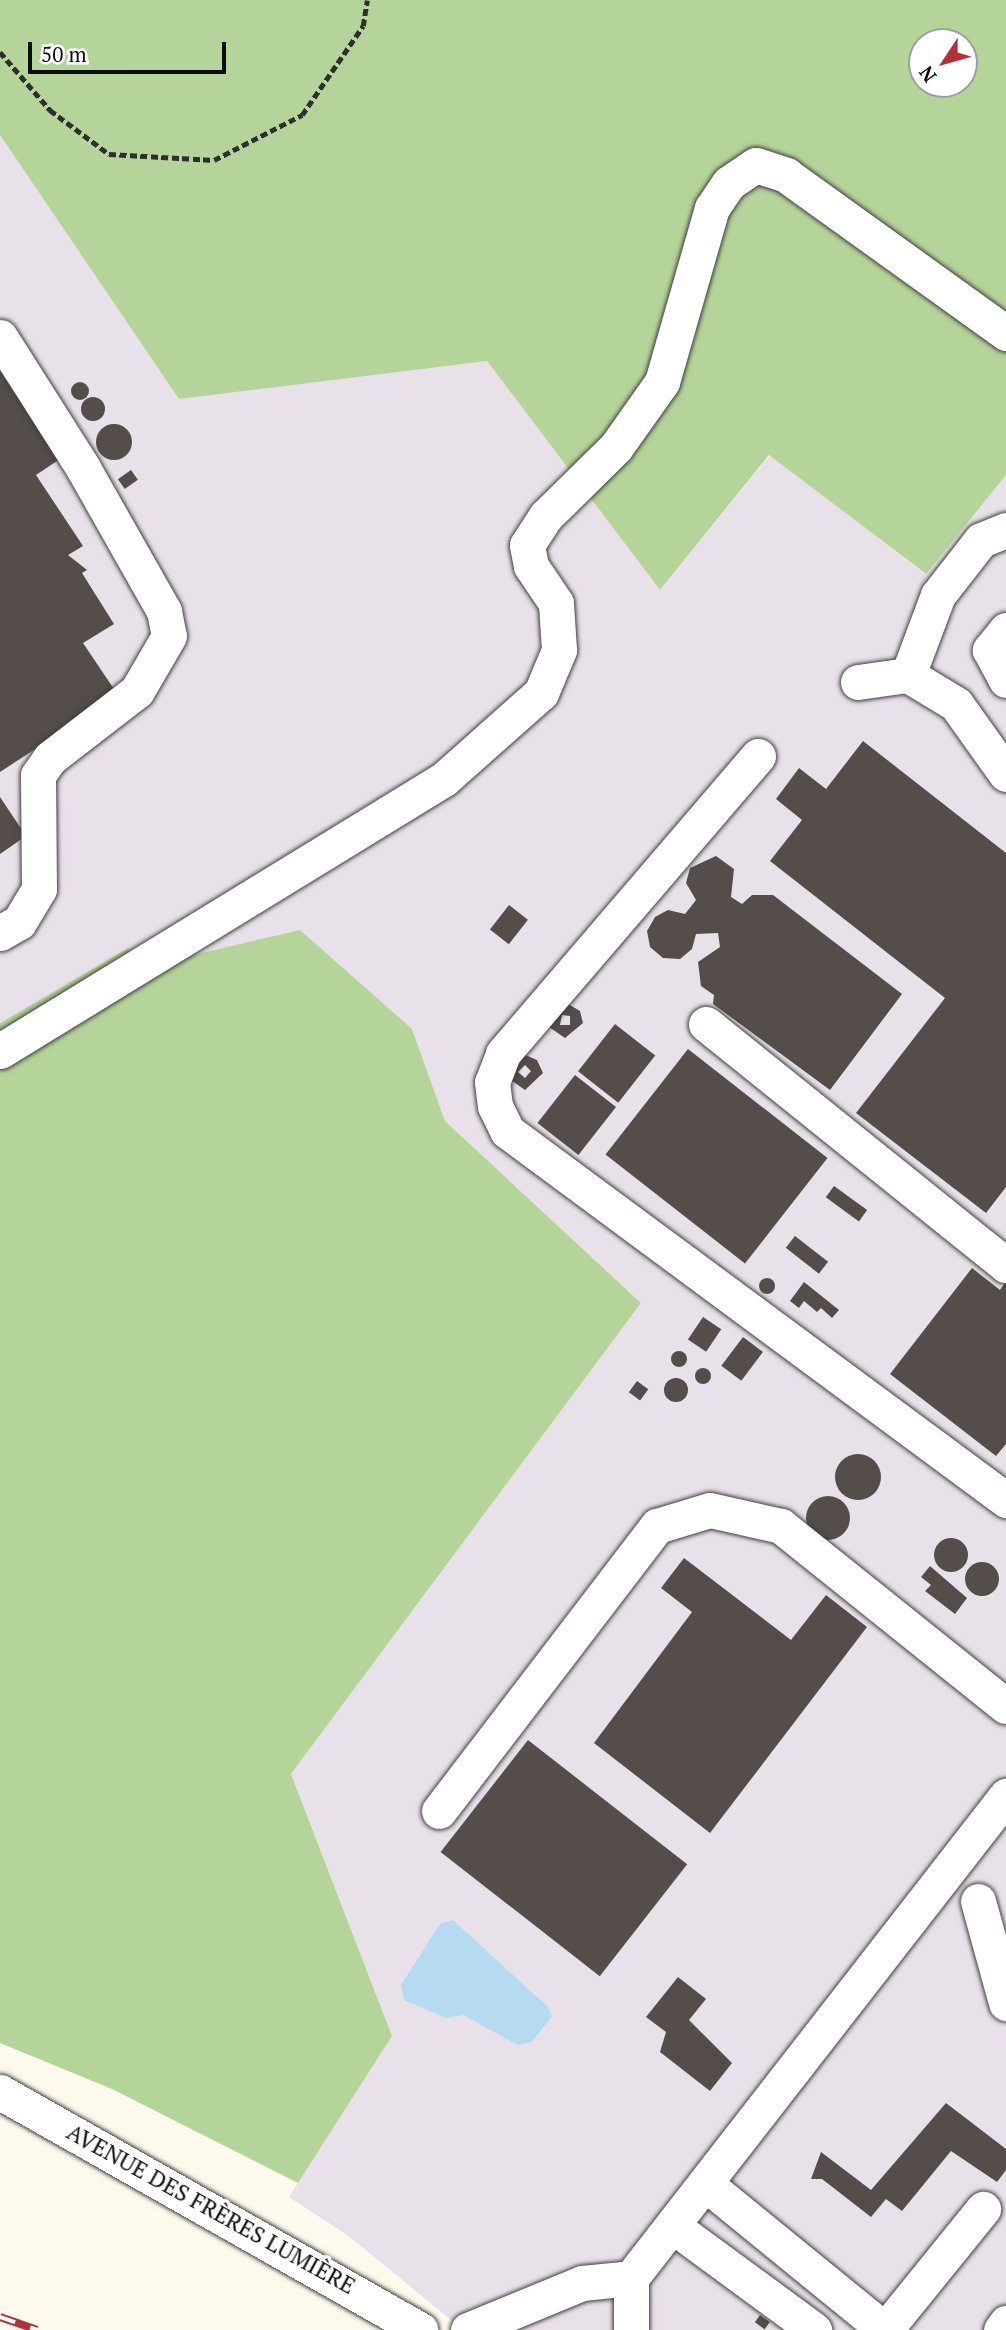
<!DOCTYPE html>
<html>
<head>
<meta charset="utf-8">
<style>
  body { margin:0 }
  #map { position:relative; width:1006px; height:2330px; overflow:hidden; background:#fdfaed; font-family:"PT Serif",serif }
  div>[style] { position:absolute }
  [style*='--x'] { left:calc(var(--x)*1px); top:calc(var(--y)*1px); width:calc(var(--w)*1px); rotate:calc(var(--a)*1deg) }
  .industrial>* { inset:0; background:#e9e1ea }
  .forest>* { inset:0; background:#b5d49a }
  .water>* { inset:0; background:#b6dbf0 }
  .building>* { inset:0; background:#544d49; transform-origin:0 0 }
  .round { border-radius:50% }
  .path>* { height:4.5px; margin-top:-2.25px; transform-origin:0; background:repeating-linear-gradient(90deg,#2e2e2e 0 7px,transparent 0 10.5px) }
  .roads { filter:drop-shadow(0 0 2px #3f3f3f) drop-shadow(0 0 2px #3f3f3f) }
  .minor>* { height:35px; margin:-17.5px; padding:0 17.5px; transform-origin:17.5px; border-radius:17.5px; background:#fff }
  .rail>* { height:8px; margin-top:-4px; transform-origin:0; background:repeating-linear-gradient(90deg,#fff 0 16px,#af3139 0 32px); box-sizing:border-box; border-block:2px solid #af3139 }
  span { translate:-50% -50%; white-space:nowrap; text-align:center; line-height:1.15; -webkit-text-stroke:7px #fff; paint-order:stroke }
  .street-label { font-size:23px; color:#0c0c0c }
  .north { position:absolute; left:908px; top:28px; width:70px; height:70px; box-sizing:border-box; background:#fff; border:2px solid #9e9e9e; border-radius:50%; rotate:234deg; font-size:19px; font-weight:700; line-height:28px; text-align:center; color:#0c0c0c }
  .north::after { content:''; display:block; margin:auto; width:24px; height:32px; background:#af3139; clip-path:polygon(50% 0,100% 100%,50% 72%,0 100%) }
  .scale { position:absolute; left:28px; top:42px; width:198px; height:32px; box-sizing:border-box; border:4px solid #0c0c0c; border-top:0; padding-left:9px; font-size:21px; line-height:24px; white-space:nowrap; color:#0c0c0c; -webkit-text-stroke:5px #fff; paint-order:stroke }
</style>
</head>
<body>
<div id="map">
  <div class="industrial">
    <i style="clip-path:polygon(0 135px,179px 398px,487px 361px,660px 590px,770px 455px,925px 574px,1006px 475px,1006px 2330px,463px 2330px,350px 2237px,289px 2197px,392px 2036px,291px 1774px,641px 1303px,445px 1121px,412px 1029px,138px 968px,128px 948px,0 1023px)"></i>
  </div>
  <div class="forest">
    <i style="clip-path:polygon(evenodd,0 0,1006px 0,1006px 475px,926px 574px,769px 455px,660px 590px,487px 361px,179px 399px,0 135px,0 0,922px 42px,964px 42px,964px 84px,922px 84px,922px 42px)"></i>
    <i style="clip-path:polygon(300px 930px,412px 1029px,445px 1121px,641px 1303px,291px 1774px,392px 2036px,298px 2183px,112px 2089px,0 2043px,0 1023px,128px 948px,138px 968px)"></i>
  </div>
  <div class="water">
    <i style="clip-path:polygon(453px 1920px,548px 2007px,552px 2016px,532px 2042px,518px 2045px,463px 2015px,446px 2018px,404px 2000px,401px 1985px,440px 1924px)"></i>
  </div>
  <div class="building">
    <i style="clip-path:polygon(0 371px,60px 459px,36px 475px,83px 546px,68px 555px,87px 570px,82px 573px,114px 624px,83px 643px,118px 695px,0 772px)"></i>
    <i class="round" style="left:71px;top:382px;width:18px;height:18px"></i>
    <i class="round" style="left:81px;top:397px;width:24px;height:24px"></i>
    <i class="round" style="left:96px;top:424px;width:36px;height:36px"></i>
    <i style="left:131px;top:470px;width:12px;height:16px;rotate:55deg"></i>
    <i style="clip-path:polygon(863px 741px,1006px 853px,1006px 1187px,986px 1213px,856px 1113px,945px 998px,770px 861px,802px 820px,776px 799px,799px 768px,826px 789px)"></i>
    <i style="clip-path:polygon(0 797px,26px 836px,0 854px)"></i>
    <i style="clip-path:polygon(716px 856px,734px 869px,731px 897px,742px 904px,752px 895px,773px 895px,902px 994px,830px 1090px,713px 1004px,714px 995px,701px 986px,698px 962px,720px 947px,718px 933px,696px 934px,692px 949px,680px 959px,663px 958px,650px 947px,647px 931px,655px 917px,668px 910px,685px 914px,696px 900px,686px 883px,690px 868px)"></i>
    <i style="left:509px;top:905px;width:24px;height:31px;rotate:38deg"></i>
    <i style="clip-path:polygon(evenodd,568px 1004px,580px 1011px,583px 1023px,565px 1038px,549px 1027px,568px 1004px,562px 1015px,570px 1016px,570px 1025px,560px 1025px,562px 1015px)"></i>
    <i style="left:615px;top:1024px;width:51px;height:60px;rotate:38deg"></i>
    <i style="left:688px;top:1049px;width:177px;height:134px;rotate:38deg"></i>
    <i style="clip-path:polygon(evenodd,523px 1054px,537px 1060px,543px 1073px,525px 1090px,508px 1078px,523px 1054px,525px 1065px,531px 1071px,525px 1078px,518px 1072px,525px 1065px)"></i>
    <i style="left:575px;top:1075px;width:52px;height:61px;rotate:38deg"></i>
    <i style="left:834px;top:1186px;width:41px;height:14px;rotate:36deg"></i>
    <i style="left:795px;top:1236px;width:42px;height:15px;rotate:38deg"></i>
    <i style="clip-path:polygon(972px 1268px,1000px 1290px,1006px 1281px,1006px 1444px,996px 1456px,890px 1374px)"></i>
    <i class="round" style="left:759px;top:1278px;width:16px;height:16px"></i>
    <i style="clip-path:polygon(804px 1282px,839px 1310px,832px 1318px,821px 1308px,817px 1312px,804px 1301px,799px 1308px,790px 1301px)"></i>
    <i style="left:703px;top:1317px;width:22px;height:27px;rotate:34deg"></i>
    <i style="left:743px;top:1337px;width:25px;height:36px;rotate:37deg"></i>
    <i class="round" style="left:671px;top:1351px;width:16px;height:16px"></i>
    <i class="round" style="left:695px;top:1368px;width:16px;height:16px"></i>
    <i class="round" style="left:664px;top:1378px;width:24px;height:24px"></i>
    <i style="left:637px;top:1381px;width:14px;height:14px;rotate:36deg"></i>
    <i class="round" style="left:835px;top:1454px;width:46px;height:46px"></i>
    <i class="round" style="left:806px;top:1496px;width:44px;height:44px"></i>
    <i class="round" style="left:934px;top:1538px;width:34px;height:34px"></i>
    <i style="clip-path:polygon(684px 1558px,791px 1640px,826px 1595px,867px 1627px,710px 1833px,594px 1743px,692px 1612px,661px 1588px)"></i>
    <i class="round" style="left:965px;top:1562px;width:34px;height:34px"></i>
    <i style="clip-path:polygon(930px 1566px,967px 1598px,955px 1614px,925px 1591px,931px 1585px,921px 1577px)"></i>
    <i style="left:528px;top:1740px;width:202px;height:142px;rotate:38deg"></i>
    <i style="clip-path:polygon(678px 1977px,706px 1999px,689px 2020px,732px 2063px,710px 2091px,660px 2052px,666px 2032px,646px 2017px)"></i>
    <i style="clip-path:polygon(946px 2103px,1006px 2149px,1006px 2170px,997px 2182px,951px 2151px,902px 2211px,886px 2199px,871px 2217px,822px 2179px,811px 2179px,821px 2152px,871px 2190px)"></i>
    <i style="left:760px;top:2315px;width:12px;height:9px;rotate:35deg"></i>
  </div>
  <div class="path">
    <i style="--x:0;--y:52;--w:77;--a:49.2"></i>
    <i style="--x:50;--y:110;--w:74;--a:36.7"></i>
    <i style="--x:109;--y:154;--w:105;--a:3.3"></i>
    <i style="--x:214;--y:160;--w:99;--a:-27.1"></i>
    <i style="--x:302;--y:115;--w:108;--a:-55.6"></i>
    <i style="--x:363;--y:26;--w:26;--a:-81"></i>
  </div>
  <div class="roads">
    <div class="minor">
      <i style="--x:0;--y:337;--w:155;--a:57.6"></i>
      <i style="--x:83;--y:468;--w:164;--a:60.5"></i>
      <i style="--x:164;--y:611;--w:25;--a:79"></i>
      <i style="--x:169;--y:636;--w:64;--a:120.2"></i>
      <i style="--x:137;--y:691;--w:110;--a:142.4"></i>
      <i style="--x:50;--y:758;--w:21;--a:125"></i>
      <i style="--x:38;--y:775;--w:114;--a:89.5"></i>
      <i style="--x:39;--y:889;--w:39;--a:121"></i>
      <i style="--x:19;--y:922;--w:22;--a:150"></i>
      <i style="--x:1006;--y:530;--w:27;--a:158"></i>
      <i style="--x:981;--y:540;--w:70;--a:128"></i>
      <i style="--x:938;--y:595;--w:85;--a:110.6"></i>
      <i style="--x:908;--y:675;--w:56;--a:31.1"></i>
      <i style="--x:956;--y:704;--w:86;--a:54.5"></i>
      <i style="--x:1006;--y:630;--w:26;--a:129"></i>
      <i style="--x:990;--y:650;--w:34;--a:62"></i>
      <i style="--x:858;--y:682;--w:50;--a:-8"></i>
      <i style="--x:758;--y:756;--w:392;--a:130.6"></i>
      <i style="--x:503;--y:1054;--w:30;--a:111"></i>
      <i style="--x:492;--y:1082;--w:24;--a:83"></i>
      <i style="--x:495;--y:1106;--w:28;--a:64"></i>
      <i style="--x:507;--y:1131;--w:621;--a:36.48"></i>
      <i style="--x:706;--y:1024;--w:385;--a:38.8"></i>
      <i style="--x:0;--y:1051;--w:521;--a:-31.49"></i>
      <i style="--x:444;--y:779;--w:130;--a:-41.6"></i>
      <i style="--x:541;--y:693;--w:47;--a:-67.3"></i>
      <i style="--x:559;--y:650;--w:47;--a:-93.7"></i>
      <i style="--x:556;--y:603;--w:45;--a:-124"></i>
      <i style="--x:531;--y:566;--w:21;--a:-101"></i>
      <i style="--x:527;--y:545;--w:35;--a:-57"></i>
      <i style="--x:546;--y:516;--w:98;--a:-44.6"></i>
      <i style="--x:616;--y:447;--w:80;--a:-54.7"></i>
      <i style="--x:662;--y:382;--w:181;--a:-74"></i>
      <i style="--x:712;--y:208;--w:30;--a:-56"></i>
      <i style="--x:729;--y:183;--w:32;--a:-34"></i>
      <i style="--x:756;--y:165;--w:32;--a:18"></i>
      <i style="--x:786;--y:175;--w:271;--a:35.7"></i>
      <i style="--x:439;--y:1811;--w:359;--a:-52.6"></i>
      <i style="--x:657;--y:1526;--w:55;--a:-16.8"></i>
      <i style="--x:710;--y:1510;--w:73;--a:12.7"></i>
      <i style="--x:781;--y:1526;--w:288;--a:38.7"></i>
      <i style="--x:978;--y:1901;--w:106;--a:74.6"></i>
      <i style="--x:0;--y:2092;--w:483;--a:29.5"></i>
      <i style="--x:707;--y:2185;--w:230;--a:39.2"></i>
      <i style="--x:885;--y:2330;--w:156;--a:-51"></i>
      <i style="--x:674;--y:2227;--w:174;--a:36.3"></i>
      <i style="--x:631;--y:2278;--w:611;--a:-52.12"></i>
      <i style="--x:468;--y:2330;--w:123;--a:-22.4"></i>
      <i style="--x:582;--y:2283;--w:49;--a:-5.8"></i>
      <i style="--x:631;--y:2278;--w:52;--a:90"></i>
      <i style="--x:1001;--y:2330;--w:9;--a:-54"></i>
    </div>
  </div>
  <div class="rail">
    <i style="--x:0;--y:2317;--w:39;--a:19"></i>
  </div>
  <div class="street-label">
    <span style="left:211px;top:2209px;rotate:29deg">AVENUE DES FRÈRES LUMIÈRE</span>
  </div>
  <div class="north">N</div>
  <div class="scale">50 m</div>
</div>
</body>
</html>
